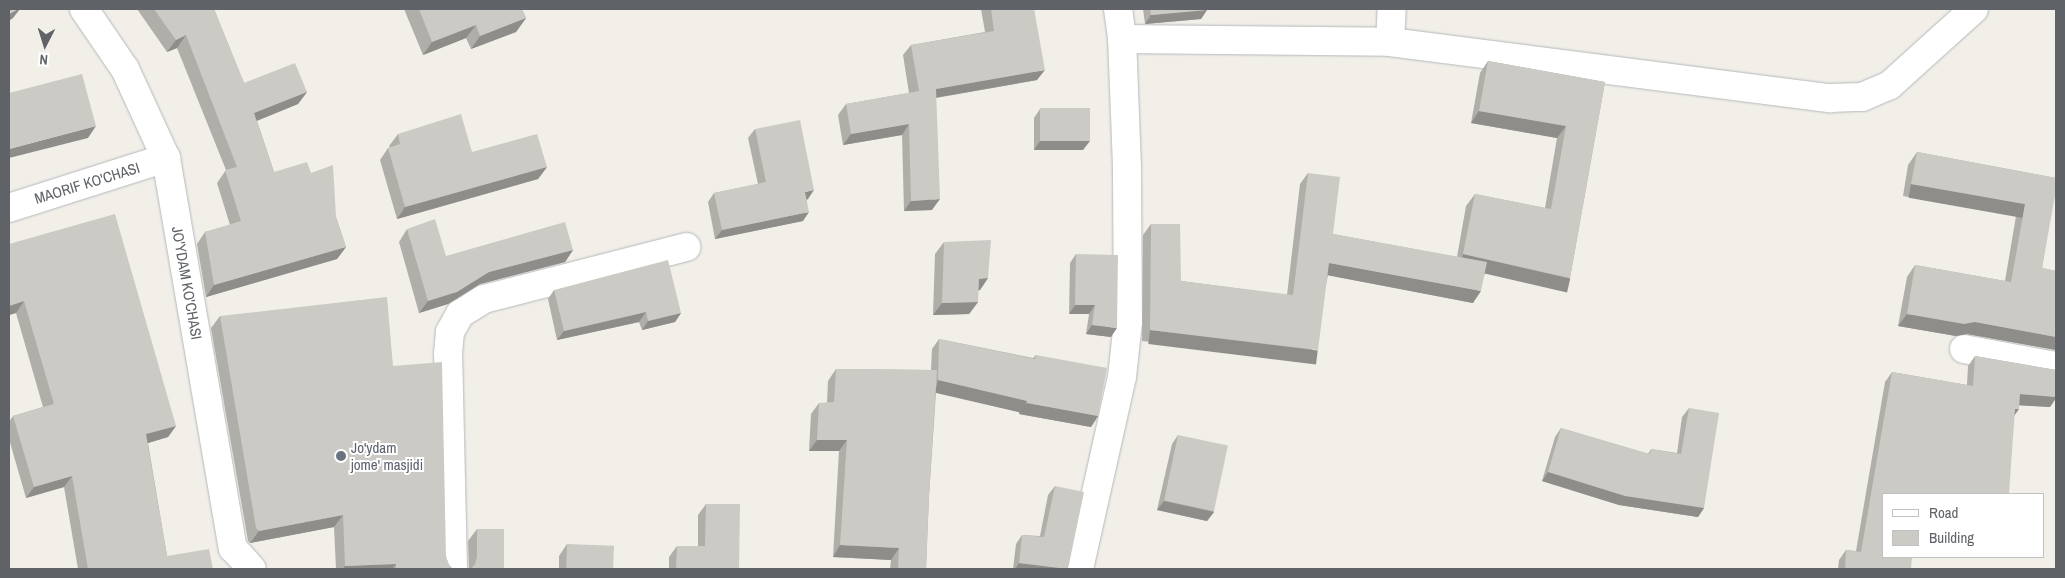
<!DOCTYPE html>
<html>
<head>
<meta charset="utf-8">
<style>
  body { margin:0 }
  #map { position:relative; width:2065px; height:578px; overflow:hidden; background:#f1efe8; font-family:"Archivo Narrow",sans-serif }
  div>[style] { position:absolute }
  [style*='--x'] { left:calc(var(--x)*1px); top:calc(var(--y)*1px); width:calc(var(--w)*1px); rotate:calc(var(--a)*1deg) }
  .roads { filter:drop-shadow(0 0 1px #b5b8bc) drop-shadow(0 0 1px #b5b8bc) }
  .minor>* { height:28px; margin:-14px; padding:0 14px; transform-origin:14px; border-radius:14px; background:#fff }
  .wall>* { inset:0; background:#afaea9 }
  .shaded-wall>* { inset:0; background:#8f8d8a; transform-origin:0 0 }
  .building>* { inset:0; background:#cccac5; transform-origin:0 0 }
  .dots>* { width:14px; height:14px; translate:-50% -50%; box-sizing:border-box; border:2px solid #fff; border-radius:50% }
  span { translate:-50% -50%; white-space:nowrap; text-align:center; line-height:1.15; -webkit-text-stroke:4px #fff; paint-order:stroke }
  .street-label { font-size:15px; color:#5f6368 }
  .worship-label { font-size:15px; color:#5b616d }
  .left { translate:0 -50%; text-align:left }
  .frame { position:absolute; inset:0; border:10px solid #5f6368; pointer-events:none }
  .legend { position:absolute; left:1882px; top:493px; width:162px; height:65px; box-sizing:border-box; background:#fff; border:1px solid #bfc1c3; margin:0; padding:6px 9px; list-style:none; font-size:15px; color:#5f6368 }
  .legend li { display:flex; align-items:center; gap:10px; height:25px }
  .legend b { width:25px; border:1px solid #bfc1c3 }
  .north { position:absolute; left:20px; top:20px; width:50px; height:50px; -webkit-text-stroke:4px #fff; paint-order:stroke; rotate:185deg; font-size:14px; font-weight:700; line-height:20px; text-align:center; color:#5f6368 }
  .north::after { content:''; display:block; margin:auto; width:18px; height:22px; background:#5f6368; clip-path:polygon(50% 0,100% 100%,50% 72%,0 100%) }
</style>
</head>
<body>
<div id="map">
  <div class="roads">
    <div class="minor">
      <i style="--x:84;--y:9;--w:73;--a:55.7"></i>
      <i style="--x:125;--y:69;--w:98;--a:65.3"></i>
      <i style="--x:166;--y:158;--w:396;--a:80.3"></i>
      <i style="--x:233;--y:548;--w:28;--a:48"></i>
      <i style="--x:1118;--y:9;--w:30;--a:82"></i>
      <i style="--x:1122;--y:39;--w:268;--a:0.6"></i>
      <i style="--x:1390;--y:42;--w:444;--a:7.3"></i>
      <i style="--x:1830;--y:98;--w:32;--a:-2"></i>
      <i style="--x:1862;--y:97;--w:30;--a:-23"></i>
      <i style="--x:1890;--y:85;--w:113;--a:-42.1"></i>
      <i style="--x:1390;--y:42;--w:33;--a:-87"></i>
      <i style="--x:9;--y:208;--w:165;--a:-17.7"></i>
      <i style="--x:1964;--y:349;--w:94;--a:10.5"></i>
      <i style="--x:453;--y:569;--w:215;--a:-91.3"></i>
      <i style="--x:448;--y:354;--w:22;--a:-85"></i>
      <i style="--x:450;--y:332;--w:21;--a:-61"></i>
      <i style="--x:460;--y:314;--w:28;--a:-32"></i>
      <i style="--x:484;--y:299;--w:209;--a:-14.4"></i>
      <i style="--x:1079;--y:569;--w:197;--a:-77.4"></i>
      <i style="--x:1122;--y:377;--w:55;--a:-83.8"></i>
      <i style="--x:1128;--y:322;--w:155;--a:-90.4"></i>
      <i style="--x:1127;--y:167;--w:128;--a:-92.2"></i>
    </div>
  </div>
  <div class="wall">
    <i style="clip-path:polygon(137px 9px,214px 9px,244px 83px,307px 92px,298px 104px,257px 121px,274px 172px,311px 173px,336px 217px,346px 247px,337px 259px,206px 297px,197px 244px,205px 232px,230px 225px,217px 183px,226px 170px,177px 48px,167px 52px)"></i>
    <i style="clip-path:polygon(404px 9px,522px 9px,526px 18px,516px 32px,471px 49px,466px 38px,423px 55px)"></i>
    <i style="clip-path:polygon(981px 9px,1034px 9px,1037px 80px,936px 98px,932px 210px,904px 211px,902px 135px,843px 145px,838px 115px,846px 104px,909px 93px,903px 55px,911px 45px,985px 32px)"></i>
    <i style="clip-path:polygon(1143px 9px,1207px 9px,1207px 10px,1201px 19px,1145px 24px)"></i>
    <i style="clip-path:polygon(1488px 61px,1605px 82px,1570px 278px,1562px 290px,1485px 273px,1473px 303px,1328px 275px,1310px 361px,1142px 341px,1143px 235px,1151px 224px,1181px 281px,1287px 295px,1300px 184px,1308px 173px,1333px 234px,1457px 257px,1466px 206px,1475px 194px,1545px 208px,1557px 138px,1471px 123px,1480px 73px)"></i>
    <i style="clip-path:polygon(1040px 109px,1083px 150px,1034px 150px,1034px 118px)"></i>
    <i style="clip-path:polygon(755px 129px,808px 199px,807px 200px,803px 221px,715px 239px,708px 202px,714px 193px,758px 184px,748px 138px)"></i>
    <i style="clip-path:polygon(398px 134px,472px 152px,547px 167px,538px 179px,397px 219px,380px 160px,388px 148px,390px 147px,389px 146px)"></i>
    <i style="clip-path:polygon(1917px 152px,2056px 178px,2042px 268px,2056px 271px,2056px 350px,1967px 334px,1956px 336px,1898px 326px,1907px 277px,1915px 265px,2005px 281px,2016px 216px,1903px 196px,1908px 165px)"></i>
    <i style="clip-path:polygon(407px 229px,446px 256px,573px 250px,565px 262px,480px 284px,448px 304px,419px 313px,399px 242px)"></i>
    <i style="clip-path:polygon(944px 242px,988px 278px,980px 290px,978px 291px,978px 302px,969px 314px,933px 315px,935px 254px)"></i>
    <i style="clip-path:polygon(9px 244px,176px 426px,168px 437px,148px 443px,167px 556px,213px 569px,78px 569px,64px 487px,26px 498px,9px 439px,9px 422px,13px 416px,43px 407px,16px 313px,9px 315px)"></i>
    <i style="clip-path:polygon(1076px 254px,1111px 337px,1086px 334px,1089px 314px,1069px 314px,1070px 263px)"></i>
    <i style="clip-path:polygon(554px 290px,681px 313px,675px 322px,642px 330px,639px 322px,557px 340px,548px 299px)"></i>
    <i style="clip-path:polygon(220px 316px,393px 366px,446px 557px,449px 565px,453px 569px,336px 569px,334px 527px,250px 543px,248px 541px,211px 328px)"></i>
    <i style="clip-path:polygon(939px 339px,1033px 358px,1036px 355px,1098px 416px,1091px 427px,1019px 414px,1019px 412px,936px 392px,929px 496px,926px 569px,890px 569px,891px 560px,833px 557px,839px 451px,809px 451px,811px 414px,819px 403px,827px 403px,828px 381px,836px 369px,931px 370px,932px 349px)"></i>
    <i style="clip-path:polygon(1975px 356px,2056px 370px,2056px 398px,2050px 407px,2019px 405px,1884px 494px,1911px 569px,1838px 569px,1839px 560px,1846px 550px,1856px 551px,1885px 382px,1892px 372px,1967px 385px,1968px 366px)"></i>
    <i style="clip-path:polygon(1689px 408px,1704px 508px,1698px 517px,1619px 505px,1542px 481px,1555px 437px,1561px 428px,1648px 454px,1651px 449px,1677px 453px,1682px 417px)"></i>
    <i style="clip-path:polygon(1178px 435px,1214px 512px,1207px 521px,1157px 510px,1172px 444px)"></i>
    <i style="clip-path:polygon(1055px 486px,1068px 569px,1013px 569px,1016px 544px,1022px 535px,1040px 536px,1048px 495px)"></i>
    <i style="clip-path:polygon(706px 504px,739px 569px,669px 569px,669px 557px,677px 546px,698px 546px,698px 515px)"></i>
    <i style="clip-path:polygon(477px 529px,504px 569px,469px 569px,468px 541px)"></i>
    <i style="clip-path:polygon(567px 544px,613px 569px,559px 569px,559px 556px)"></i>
  </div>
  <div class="shaded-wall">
    <i style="clip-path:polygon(18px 9px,20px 9px,13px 18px,9px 21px,9px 14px)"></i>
    <i style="clip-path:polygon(1207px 10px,1201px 19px,1145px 24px,1151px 15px)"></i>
    <i style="clip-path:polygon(526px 18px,516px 32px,471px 49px,480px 36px)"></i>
    <i style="clip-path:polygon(476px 25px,466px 38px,423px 55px,432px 42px)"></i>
    <i style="clip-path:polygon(186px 35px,177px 48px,167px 52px,176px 40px)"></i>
    <i style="clip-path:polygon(1045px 70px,1037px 80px,928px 99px,936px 89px)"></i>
    <i style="clip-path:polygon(307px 92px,298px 104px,246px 125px,254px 113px)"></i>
    <i style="clip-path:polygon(1479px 111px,1566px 126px,1557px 138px,1471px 123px)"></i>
    <i style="clip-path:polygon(909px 124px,902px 135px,843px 145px,851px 134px)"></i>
    <i style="clip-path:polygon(96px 126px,88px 138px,9px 158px,9px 149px)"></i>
    <i style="clip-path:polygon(1040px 141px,1090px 141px,1083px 150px,1034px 150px)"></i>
    <i style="clip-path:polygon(547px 167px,538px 179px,397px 219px,405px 207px)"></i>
    <i style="left:1911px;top:184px;width:116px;height:14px;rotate:10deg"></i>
    <i style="clip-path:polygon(814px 190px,808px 199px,799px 201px,805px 192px)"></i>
    <i style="clip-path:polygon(940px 199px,932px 210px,904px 211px,911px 201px)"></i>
    <i style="clip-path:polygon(809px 212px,803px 221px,715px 239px,722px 230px)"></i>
    <i style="clip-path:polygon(346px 247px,337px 259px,206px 297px,214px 285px)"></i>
    <i style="clip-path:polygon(573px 250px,565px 262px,480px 284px,448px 304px,419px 313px,428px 301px,489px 272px)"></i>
    <i style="left:1463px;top:254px;width:110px;height:14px;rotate:13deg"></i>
    <i style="clip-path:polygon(1329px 263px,1481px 291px,1473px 303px,1321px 274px)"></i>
    <i style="clip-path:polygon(988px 278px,980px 290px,971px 291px,979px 279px)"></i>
    <i style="clip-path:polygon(24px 301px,16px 313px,9px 315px,9px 306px)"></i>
    <i style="clip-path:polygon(978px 302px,969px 314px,933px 315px,942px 303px)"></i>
    <i style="clip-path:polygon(1075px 305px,1095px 305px,1089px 314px,1069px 314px)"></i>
    <i style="clip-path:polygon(646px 312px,639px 322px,557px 340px,564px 331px)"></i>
    <i style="clip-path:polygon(681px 313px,675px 322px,642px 330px,648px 321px)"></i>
    <i style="clip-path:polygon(1907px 314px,1975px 322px,2056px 337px,2056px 350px,1967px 334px,1956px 336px,1898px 326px)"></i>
    <i style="clip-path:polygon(1092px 325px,1117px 328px,1111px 337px,1086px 334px)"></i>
    <i style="left:1150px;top:330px;width:169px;height:14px;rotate:7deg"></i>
    <i style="left:938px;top:380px;width:91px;height:13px;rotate:13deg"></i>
    <i style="clip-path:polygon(2020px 394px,2056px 397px,2056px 398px,2050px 407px,2013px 405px)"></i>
    <i style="clip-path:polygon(1027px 403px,1098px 416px,1091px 427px,1019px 414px)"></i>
    <i style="clip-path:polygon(2015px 409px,2019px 409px,2012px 419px)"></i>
    <i style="clip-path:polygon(176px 426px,168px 437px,138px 446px,146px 434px)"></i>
    <i style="clip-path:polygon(817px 440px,847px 440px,839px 451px,809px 451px)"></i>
    <i style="clip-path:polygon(1548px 472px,1704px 508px,1698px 517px,1619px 505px,1542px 481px)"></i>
    <i style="clip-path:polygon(72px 476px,64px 487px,26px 498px,34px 487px)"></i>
    <i style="clip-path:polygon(1164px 501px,1214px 512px,1207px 521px,1157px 510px)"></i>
    <i style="clip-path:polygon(343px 515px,334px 527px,250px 543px,259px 531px)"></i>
    <i style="clip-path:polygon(840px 545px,899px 548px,891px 560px,833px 557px)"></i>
    <i style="clip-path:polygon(1019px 563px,1068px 569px,1015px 569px)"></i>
    <i style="clip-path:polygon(396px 564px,392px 569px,343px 569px,345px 566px)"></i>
  </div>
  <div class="building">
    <i style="clip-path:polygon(9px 9px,18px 9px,9px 14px)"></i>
    <i style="clip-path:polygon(154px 9px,214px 9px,244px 83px,295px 63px,307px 92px,254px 113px,274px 172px,307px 162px,311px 173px,333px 165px,336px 217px,346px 247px,214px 285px,205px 232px,241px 221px,225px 170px,237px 167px,186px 35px,176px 40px)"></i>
    <i style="clip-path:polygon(419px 9px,522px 9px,526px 18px,480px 36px,476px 25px,432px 42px)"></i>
    <i style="clip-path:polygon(991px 9px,1034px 9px,1045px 70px,936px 89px,940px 199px,911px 201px,909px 124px,851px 134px,846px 104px,919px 91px,911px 45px,994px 31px)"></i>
    <i style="clip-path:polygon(1150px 9px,1207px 9px,1207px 10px,1151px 15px)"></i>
    <i style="clip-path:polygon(1488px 61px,1605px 82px,1570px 278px,1463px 254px,1475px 194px,1551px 209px,1566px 126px,1479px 111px)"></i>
    <i style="clip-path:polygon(82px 74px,96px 126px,9px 149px,9px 93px)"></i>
    <i style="left:1090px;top:108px;width:33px;height:50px;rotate:90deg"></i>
    <i style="clip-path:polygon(461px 114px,472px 152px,537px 134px,547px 167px,405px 207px,388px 148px,400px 144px,398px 134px)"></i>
    <i style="clip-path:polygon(800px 120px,814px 190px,805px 192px,809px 212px,722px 230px,714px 193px,766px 182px,755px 129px)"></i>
    <i style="clip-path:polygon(1917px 152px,2056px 178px,2056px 190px,2042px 268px,2056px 271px,2056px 337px,1975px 322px,1964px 324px,1907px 314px,1915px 265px,2011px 282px,2025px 204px,1911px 184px)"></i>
    <i style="clip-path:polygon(1308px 173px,1340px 177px,1333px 234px,1487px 262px,1481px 291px,1329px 263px,1318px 350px,1150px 330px,1151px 224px,1180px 224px,1181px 281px,1293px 295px)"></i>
    <i style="clip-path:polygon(115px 214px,176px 426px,146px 434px,167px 556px,209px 549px,213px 569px,88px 569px,72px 476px,34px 487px,13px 416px,54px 404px,24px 301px,9px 306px,9px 244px)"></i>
    <i style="clip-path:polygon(435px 219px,446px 256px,565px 222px,573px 250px,489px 272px,457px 292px,428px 301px,407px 229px)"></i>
    <i style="clip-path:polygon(991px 240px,988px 278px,979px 279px,978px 302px,942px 303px,944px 242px)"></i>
    <i style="clip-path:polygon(1076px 254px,1118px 255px,1117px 328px,1092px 325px,1095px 305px,1075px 305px)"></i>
    <i style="clip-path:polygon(668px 260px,681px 313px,648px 321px,646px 312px,564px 331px,554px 290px)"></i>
    <i style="clip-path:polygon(387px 297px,393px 366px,442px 362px,446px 557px,449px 565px,453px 569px,396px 569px,396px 564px,345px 566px,343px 515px,259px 531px,256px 528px,220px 316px)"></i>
    <i style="clip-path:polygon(939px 339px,1035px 359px,1036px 355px,1107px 368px,1098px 416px,1027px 403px,1027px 401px,938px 380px)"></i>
    <i style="clip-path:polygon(1975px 356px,2056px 370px,2056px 397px,2020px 394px,2019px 409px,2015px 409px,2009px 494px,1884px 494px,1884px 557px,1912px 557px,1911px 569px,1845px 569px,1846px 550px,1861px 552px,1892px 372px,1973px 386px)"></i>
    <i style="clip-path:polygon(836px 369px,937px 370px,929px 496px,926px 569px,898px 569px,899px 548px,840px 545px,847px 440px,817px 440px,819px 403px,834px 402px)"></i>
    <i style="clip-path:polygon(1689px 408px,1719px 413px,1704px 508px,1625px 496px,1548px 472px,1561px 428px,1650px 454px,1651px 449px,1681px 454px)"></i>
    <i style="left:1178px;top:435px;width:51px;height:67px;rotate:12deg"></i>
    <i style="clip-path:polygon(1055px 486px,1084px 492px,1068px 569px,1019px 563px,1022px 535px,1044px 537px)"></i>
    <i style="clip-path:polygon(706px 504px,740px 504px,739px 569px,676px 569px,677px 546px,705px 546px)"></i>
    <i style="clip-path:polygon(477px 529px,504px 529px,504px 569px,471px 569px,475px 564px,477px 557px)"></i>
    <i style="left:567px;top:544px;width:47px;height:25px;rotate:2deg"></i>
  </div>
  <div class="dots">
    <i style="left:341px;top:456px;background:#6b7280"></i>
  </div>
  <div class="street-label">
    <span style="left:87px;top:183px;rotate:-17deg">MAORIF KO'CHASI</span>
    <span style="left:187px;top:283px;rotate:80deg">JO'YDAM KO'CHASI</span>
  </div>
  <div class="worship-label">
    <span class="left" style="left:351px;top:456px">Jo'ydam<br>jome' masjidi</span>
  </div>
  <div class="frame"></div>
  <ul class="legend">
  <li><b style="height:6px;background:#fff"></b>Road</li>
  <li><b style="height:14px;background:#cccac5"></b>Building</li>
  </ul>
  <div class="north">N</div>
</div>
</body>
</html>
